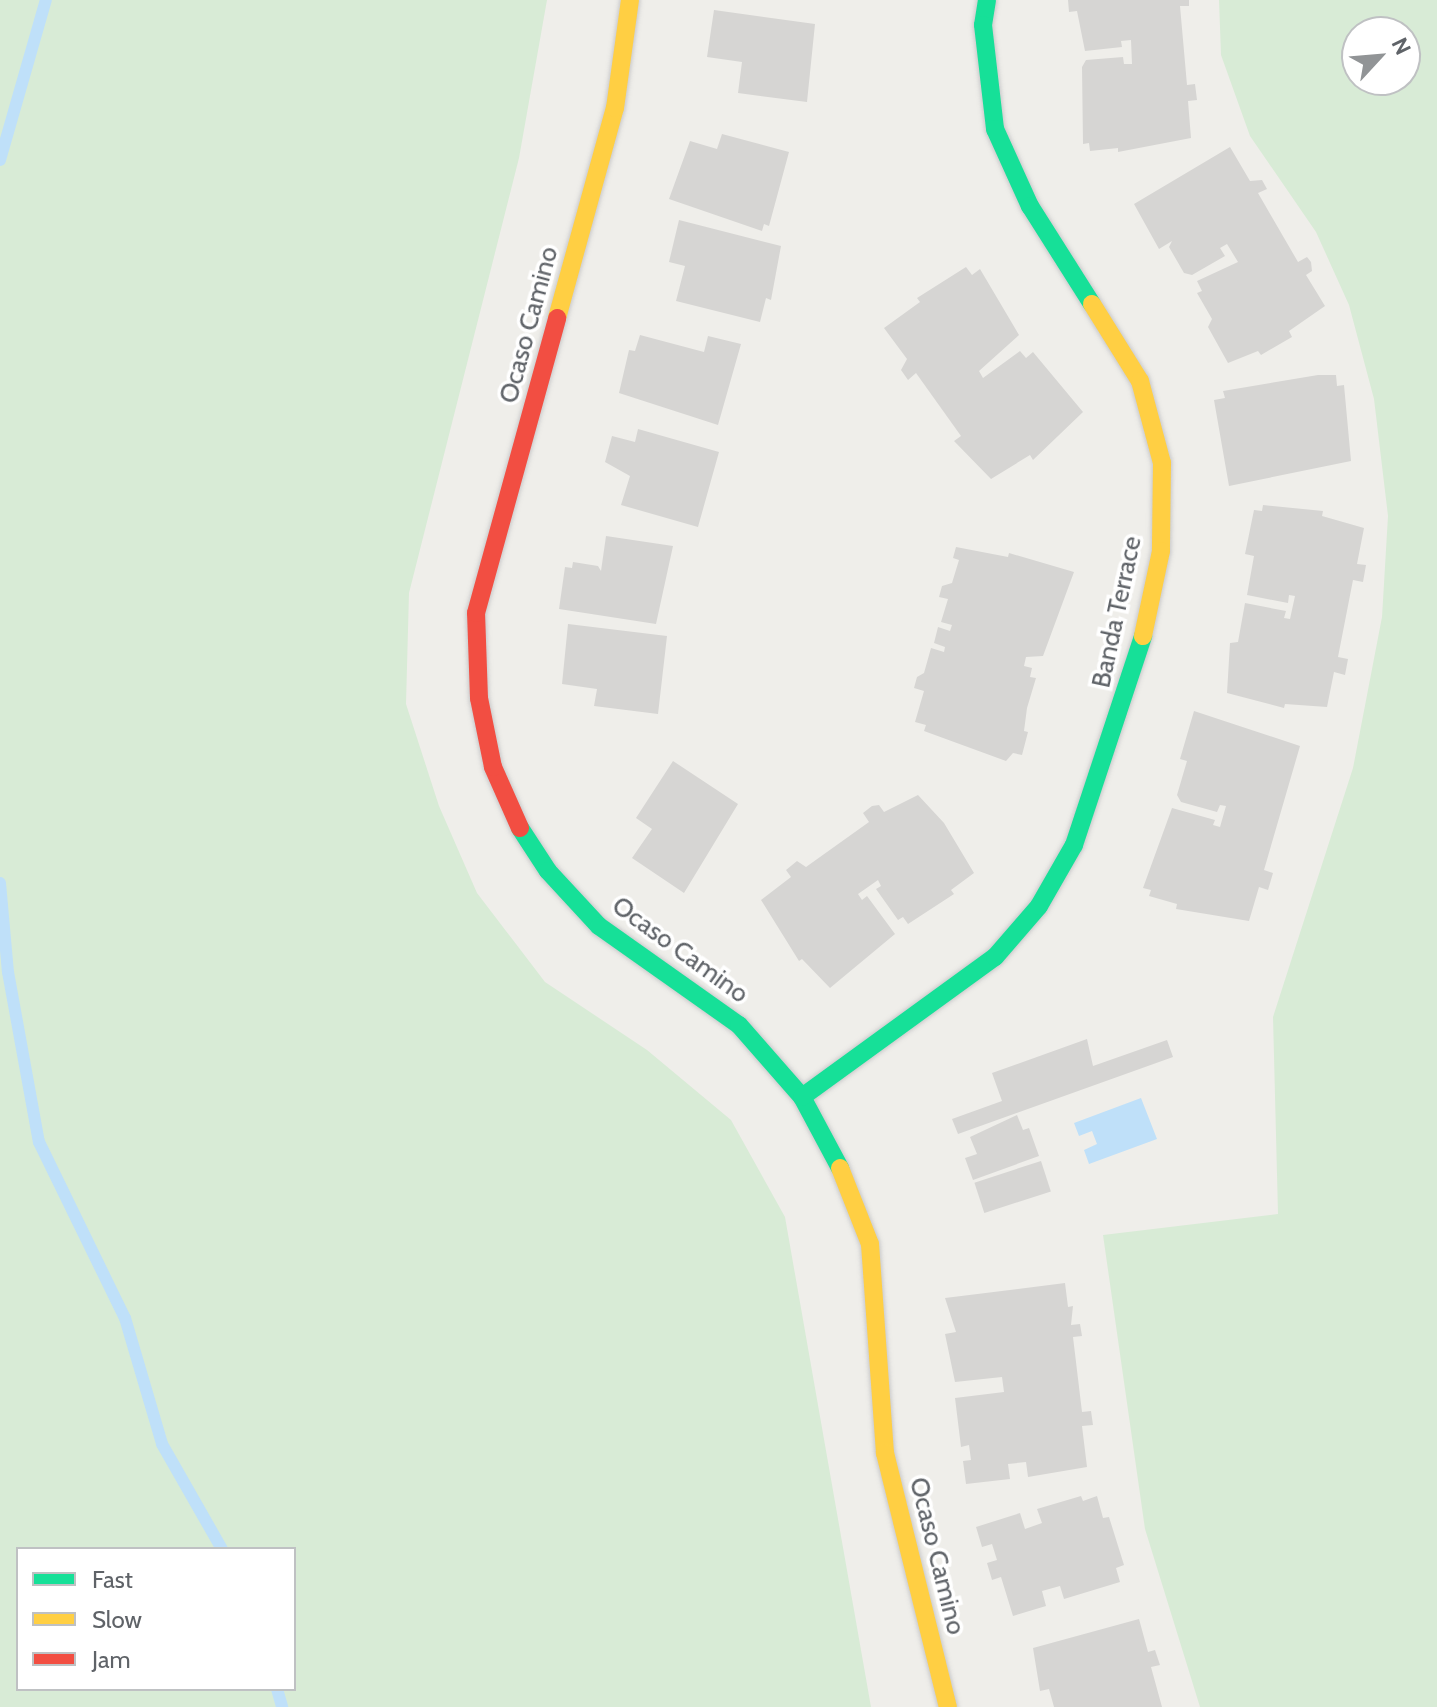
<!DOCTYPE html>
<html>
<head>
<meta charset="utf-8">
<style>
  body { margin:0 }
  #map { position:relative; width:1437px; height:1707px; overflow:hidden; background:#efeeea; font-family:Cabin,sans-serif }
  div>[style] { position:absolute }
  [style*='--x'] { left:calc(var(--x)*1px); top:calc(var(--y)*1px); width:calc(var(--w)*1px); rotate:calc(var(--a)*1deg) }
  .green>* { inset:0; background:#d8ebd6 }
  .water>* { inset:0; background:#bfe0f9 }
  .stream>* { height:12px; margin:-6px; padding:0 6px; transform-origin:6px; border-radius:6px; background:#bfe0f9 }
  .building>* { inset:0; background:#d6d5d3; transform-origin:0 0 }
  .roads { filter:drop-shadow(0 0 2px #cacacb) drop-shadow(0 0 2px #cacacb) }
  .fast>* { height:18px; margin:-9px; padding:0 9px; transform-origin:9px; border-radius:9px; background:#16e098 }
  .slow>* { height:18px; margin:-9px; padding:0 9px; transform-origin:9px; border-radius:9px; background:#ffcf43 }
  .jam>* { height:18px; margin:-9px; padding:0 9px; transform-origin:9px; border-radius:9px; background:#f24e42 }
  span { translate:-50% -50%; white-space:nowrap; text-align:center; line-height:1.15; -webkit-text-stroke:7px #fff; paint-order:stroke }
  .street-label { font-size:26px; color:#5f6368 }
  .legend { position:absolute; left:16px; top:1547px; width:280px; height:144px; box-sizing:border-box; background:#fff; border:2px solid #bfc1c3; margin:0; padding:10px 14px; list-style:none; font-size:24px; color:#5f6368 }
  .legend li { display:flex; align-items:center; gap:16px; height:40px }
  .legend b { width:40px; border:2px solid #bfc1c3 }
  .north { position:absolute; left:1341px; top:16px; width:80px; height:80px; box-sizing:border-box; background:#fff; border:2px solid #bfc1c3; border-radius:50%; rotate:64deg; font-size:22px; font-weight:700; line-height:32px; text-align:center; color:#5f6368 }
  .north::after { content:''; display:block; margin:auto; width:28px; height:36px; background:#919496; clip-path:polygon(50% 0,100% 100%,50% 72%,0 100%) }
</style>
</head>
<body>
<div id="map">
  <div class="green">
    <i style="clip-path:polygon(evenodd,0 0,547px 0,519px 158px,409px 593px,406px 704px,439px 806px,477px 893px,545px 982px,647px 1050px,731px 1120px,785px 1217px,871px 1707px,0 1707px,0 0,18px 1549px,294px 1549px,294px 1689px,18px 1689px,18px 1549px)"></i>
    <i style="clip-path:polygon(evenodd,1219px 0,1437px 0,1437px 1707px,1200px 1707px,1145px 1529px,1103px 1235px,1278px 1214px,1273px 1017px,1353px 768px,1382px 617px,1388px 516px,1374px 399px,1349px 305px,1316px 232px,1250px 136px,1221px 55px,1219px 0,1357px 32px,1405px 32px,1405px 80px,1357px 80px,1357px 32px)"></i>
  </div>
  <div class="water">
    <i style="clip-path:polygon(1141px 1098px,1157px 1139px,1089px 1164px,1084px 1150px,1097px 1144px,1092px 1131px,1079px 1136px,1074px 1123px)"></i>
  </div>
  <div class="stream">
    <i style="--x:0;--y:160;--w:166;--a:-74"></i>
    <i style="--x:0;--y:883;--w:89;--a:84.9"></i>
    <i style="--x:8;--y:972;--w:173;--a:79.7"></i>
    <i style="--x:39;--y:1142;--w:196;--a:64"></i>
    <i style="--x:125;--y:1318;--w:131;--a:73.6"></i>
    <i style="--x:162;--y:1444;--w:121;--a:60.3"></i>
    <i style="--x:277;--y:1689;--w:19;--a:74"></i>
  </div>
  <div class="building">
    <i style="clip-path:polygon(1068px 0,1189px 0,1189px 6px,1180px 6px,1187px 85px,1195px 84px,1197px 100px,1188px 101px,1191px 138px,1118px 152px,1118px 148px,1090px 151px,1089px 143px,1083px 144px,1082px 67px,1086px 60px,1123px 57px,1124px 64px,1132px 64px,1131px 40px,1121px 41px,1122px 47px,1085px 51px,1077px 11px,1069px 12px)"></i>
    <i style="clip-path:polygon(714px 10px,815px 24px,807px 102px,738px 93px,742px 62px,707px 57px)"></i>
    <i style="clip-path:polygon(722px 134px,789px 152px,769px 226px,764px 224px,762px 231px,669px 199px,690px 141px,717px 149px)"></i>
    <i style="clip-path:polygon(1230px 147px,1250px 181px,1262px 180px,1267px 189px,1258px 193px,1298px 262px,1307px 257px,1311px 262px,1312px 271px,1306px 275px,1325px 306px,1289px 331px,1292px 337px,1261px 355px,1258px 351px,1228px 363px,1208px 327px,1212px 319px,1197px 293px,1202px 291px,1197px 281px,1238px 262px,1227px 244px,1220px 248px,1225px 256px,1192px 275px,1184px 273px,1169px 247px,1172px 241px,1159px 249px,1134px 204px)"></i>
    <i style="clip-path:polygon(679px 220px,781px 246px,771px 300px,766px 298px,760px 322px,676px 301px,685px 266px,669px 262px)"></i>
    <i style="clip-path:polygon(966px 267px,972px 275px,980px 269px,1019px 335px,979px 371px,983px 378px,1020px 351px,1026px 358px,1033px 352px,1083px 412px,1033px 460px,1030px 455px,991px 479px,954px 441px,961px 436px,916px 373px,908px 380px,901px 370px,907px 359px,884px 328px,920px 302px,917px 298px)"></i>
    <i style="clip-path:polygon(640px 335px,704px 352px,708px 336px,741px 344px,718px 425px,619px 393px,629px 350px,635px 351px)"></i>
    <i style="clip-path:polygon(1318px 375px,1336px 375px,1337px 386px,1344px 385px,1351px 461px,1229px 486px,1214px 400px,1225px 398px,1223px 391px)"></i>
    <i style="clip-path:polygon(638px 429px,719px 452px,698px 527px,621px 505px,630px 476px,605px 462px,612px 436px,635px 442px)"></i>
    <i style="clip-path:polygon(1263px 505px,1323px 511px,1322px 516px,1364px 528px,1357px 564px,1366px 565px,1363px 582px,1353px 580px,1338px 657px,1348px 659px,1345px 675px,1334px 672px,1327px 707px,1285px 704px,1284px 708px,1227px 693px,1230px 643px,1238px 642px,1245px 603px,1286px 611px,1284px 618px,1290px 619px,1295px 596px,1289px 595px,1288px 603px,1247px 595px,1254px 556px,1245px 554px,1254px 510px,1262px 511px)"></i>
    <i style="clip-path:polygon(606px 536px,673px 546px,656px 624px,559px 609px,565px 567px,572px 568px,573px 562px,598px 566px,601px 571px)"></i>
    <i style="clip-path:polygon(956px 547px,1008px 557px,1009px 553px,1074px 572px,1043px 656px,1026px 657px,1024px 666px,1032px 668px,1030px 677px,1036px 678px,1027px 708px,1024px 731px,1028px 732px,1022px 755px,1013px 753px,1006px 761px,924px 731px,926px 725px,915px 722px,924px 691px,914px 688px,917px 677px,924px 673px,931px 648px,944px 652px,945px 647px,934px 643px,938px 627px,950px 631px,952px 625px,941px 622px,948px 599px,939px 597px,942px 586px,952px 583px,959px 560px,953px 558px)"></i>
    <i style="clip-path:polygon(568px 624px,667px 636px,658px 714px,594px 706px,597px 689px,562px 684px)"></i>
    <i style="clip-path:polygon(1194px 711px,1300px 746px,1264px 870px,1273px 873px,1268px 890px,1259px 887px,1249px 921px,1176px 909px,1177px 904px,1149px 896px,1151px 890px,1143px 888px,1172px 808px,1215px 820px,1213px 825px,1220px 827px,1226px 806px,1220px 805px,1217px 812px,1181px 802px,1177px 795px,1187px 761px,1180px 759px)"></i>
    <i style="clip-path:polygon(673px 761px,738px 804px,684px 893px,632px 858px,652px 829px,636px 818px)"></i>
    <i style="clip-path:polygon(918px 795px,944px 823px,974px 873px,951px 890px,954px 894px,908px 924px,903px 917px,898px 920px,876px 889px,881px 886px,878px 880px,858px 894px,862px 900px,867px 896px,895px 934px,830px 988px,802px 959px,799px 961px,761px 900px,791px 877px,786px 870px,797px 861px,806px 867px,869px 822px,863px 813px,872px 806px,879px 805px,884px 812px)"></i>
    <i style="clip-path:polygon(1087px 1039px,1093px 1066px,1167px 1040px,1173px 1057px,958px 1134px,952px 1119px,1002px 1101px,992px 1073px)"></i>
    <i style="clip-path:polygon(1017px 1115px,1023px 1130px,1029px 1128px,1039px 1156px,973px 1180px,965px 1158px,977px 1154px,970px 1137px)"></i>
    <i style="left:1041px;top:1161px;width:32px;height:70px;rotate:72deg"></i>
    <i style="clip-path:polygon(1065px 1283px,1068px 1307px,1073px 1306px,1071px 1325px,1080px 1324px,1082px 1336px,1073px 1337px,1082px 1412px,1091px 1411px,1093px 1425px,1082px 1426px,1087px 1467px,1028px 1477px,1026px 1462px,1008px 1464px,1010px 1479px,966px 1484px,963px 1461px,971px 1460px,969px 1445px,961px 1447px,955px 1398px,1004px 1392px,1002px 1377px,955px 1382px,945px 1334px,956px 1332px,945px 1298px)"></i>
    <i style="clip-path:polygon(1081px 1496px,1083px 1501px,1097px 1496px,1103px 1518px,1109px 1517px,1124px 1565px,1116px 1568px,1120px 1582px,1064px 1599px,1060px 1586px,1042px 1591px,1046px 1606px,1013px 1616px,1001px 1577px,992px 1580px,987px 1563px,997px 1560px,992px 1544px,982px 1547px,976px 1527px,1020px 1513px,1025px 1529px,1042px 1523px,1037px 1509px)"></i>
    <i style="clip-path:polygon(1139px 1619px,1148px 1652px,1155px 1650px,1160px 1665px,1151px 1667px,1162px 1707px,1054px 1707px,1049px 1689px,1040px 1691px,1033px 1648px)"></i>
  </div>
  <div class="roads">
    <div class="fast">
      <i style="--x:987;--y:0;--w:25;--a:99"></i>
      <i style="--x:983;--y:25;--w:105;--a:83.4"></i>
      <i style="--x:995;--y:129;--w:85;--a:65.6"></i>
      <i style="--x:1030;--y:206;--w:116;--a:57.7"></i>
      <i style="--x:520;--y:828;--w:51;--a:56.9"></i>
      <i style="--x:548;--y:871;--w:75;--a:47.2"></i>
      <i style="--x:599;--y:926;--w:171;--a:35.3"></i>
      <i style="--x:739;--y:1025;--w:96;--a:48.8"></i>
      <i style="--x:802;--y:1097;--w:81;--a:61.8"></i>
      <i style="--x:802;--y:1097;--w:238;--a:-36"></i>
      <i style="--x:995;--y:957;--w:67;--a:-49.2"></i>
      <i style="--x:1039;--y:906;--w:70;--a:-60.2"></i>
      <i style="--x:1074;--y:845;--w:220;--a:-71.7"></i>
    </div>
    <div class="slow">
      <i style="--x:1092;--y:304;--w:91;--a:58.1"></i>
      <i style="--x:1140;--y:381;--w:85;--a:75"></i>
      <i style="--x:1162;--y:463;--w:88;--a:90.7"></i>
      <i style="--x:1161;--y:551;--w:87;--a:102"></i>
      <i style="--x:557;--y:318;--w:218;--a:-74.6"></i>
      <i style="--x:615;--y:108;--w:109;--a:-82.1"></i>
      <i style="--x:840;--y:1168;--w:82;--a:68.5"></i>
      <i style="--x:870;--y:1244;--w:210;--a:85.9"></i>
      <i style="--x:885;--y:1453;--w:262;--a:76.1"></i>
    </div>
    <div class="jam">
      <i style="--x:520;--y:828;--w:67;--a:-113.9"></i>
      <i style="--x:493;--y:767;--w:70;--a:-101.5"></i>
      <i style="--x:479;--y:698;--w:85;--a:-92"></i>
      <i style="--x:476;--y:613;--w:306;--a:-74.6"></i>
    </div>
  </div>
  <div class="street-label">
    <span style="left:529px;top:325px;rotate:-75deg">Ocaso Camino</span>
    <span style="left:1117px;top:612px;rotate:-78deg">Banda Terrace</span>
    <span style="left:680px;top:950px;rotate:36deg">Ocaso Camino</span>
    <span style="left:937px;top:1556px;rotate:76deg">Ocaso Camino</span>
  </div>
  <ul class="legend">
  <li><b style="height:10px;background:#16e098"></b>Fast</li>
  <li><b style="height:10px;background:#ffcf43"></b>Slow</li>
  <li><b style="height:10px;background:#f24e42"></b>Jam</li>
  </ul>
  <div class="north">N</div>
</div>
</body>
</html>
